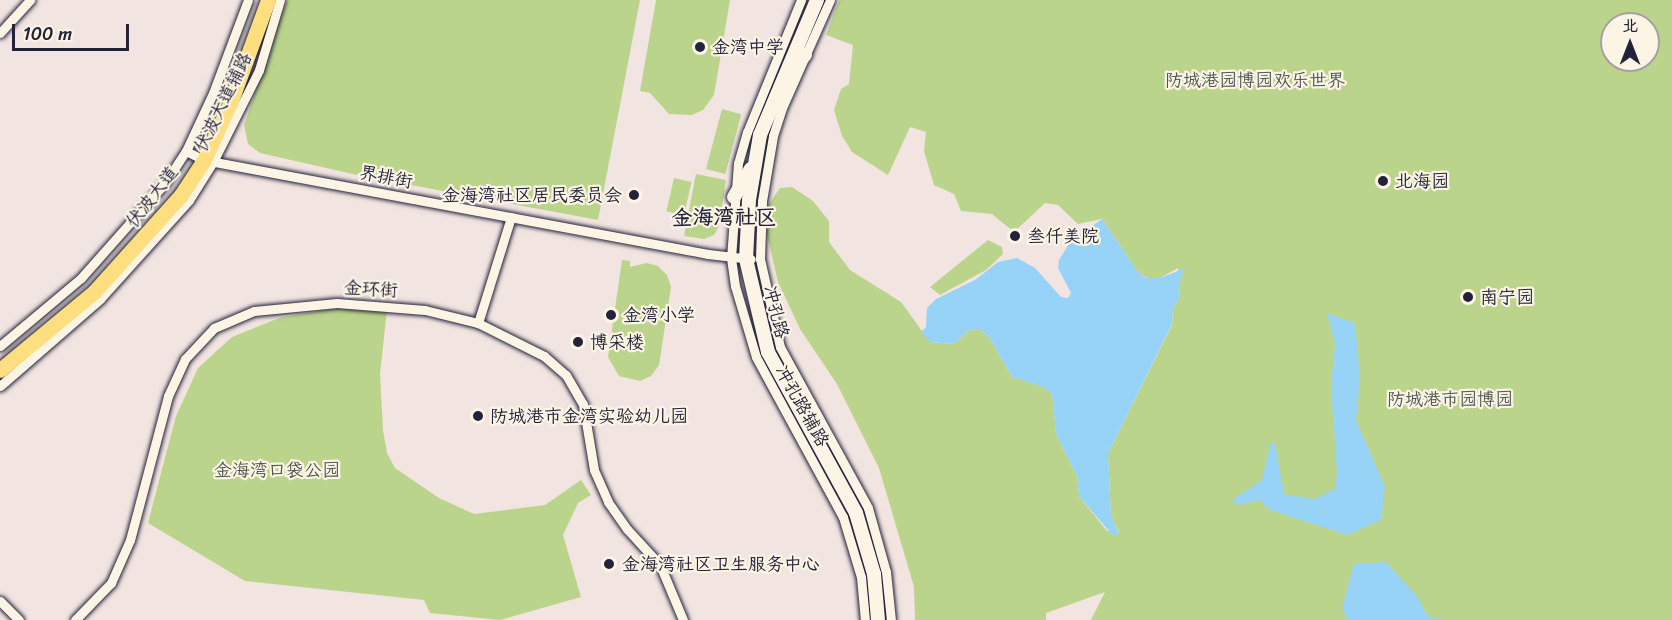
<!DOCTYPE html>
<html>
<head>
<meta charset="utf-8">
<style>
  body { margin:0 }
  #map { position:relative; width:1672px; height:620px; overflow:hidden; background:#f2e5e1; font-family:Sriracha,"LXGW WenKai TC",sans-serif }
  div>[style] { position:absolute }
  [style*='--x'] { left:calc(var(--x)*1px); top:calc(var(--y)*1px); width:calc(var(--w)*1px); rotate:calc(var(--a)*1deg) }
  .green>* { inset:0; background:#bbd48b; transform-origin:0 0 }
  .water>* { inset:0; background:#97d2f7 }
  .roads { filter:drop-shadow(0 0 2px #22223b) drop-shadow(0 0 2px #22223b) }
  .street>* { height:9px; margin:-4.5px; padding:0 4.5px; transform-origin:4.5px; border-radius:4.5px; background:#fcf5e5 }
  .secondary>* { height:14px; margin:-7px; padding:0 7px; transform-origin:7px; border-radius:7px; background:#fcf5e5 }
  .primary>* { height:15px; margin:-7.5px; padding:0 7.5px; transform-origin:7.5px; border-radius:7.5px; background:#fedf80 }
  .dots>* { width:16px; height:16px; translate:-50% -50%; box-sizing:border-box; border:3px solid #fcf5e5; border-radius:50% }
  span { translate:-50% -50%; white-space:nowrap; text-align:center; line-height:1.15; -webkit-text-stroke:4.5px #fcf5e5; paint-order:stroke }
  .poi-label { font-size:18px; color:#22223b }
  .left { translate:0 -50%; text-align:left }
  .right { translate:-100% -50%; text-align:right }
  .park-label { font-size:18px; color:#505753 }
  .street-label { font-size:18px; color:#22223b }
  .quarter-label { font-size:21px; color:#22223b; font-weight:700 }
  .north { position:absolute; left:1600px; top:12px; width:60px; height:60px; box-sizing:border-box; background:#fcf5e5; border:2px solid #a5a1a1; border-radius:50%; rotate:0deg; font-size:16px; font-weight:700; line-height:24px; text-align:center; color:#22223b }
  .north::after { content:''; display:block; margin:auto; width:21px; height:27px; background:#22223b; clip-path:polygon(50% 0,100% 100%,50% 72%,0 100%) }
  .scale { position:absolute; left:12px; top:24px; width:117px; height:27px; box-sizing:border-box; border:3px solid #22223b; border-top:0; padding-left:8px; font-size:18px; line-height:21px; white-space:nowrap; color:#22223b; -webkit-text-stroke:4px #fcf5e5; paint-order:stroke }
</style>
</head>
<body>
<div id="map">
  <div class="green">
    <i style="clip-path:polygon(287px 0,640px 0,598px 220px,357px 175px,260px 153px,248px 144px,244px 125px)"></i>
    <i style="clip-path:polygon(656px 0,730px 0,714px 95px,703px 110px,692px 115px,669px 114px,650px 93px,640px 91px)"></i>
    <i style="clip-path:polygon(evenodd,839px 0,1672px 0,1672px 620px,1091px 620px,1105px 592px,1046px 613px,1046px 620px,915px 620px,914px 587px,879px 468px,837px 384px,800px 329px,778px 282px,767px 235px,767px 207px,780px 188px,792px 187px,813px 201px,829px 221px,829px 242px,850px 270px,901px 302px,930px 342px,954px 344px,969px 330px,979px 329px,989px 337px,1012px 377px,1044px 387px,1052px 394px,1056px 434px,1077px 476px,1079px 496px,1107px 531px,1119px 533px,1111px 516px,1108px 454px,1172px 325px,1173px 309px,1180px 297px,1178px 268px,1160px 278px,1147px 278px,1138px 272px,1102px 219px,1078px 224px,1058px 205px,1045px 203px,1014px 232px,992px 214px,961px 211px,954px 194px,934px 185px,924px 151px,926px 132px,910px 127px,888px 175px,852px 152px,842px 136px,834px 110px,841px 89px,849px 84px,853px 45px,826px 35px,839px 0,1612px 24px,1648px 24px,1648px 60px,1612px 60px,1612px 24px)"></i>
    <i style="left:722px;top:109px;width:20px;height:62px;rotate:15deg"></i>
    <i style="clip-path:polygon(696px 174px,726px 180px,719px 226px,714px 235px,704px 239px,684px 236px)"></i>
    <i style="left:674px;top:178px;width:18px;height:34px;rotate:13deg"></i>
    <i style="clip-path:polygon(988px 240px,1002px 247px,1003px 254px,986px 270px,940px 295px,930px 287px)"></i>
    <i style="clip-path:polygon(622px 260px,630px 261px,630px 267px,647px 263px,658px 266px,667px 275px,671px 287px,659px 365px,651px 376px,640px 381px,619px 376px,608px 357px)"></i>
    <i style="clip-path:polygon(337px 308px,387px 310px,380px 374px,383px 430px,387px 453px,395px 468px,439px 498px,474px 514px,545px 505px,581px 480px,591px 495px,578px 503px,563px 535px,581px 597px,500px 620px,430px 613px,424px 600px,245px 581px,148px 523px,176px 416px,198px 368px,232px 337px,279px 318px)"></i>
  </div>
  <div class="water">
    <i style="clip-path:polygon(1102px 219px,1138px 272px,1146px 278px,1160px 278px,1185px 268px,1179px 282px,1180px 297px,1173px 309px,1172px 324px,1108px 454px,1111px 516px,1119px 534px,1113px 536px,1079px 496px,1077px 476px,1056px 434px,1052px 394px,1043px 387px,1012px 377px,989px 337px,979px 329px,969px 330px,954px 344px,930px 342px,921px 332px,926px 327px,927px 308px,936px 299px,975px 280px,998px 262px,1017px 258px,1035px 268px,1061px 297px,1068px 298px,1071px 293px,1058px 268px,1059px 260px,1071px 241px)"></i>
    <i style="clip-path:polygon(1327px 313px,1355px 323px,1360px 378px,1356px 420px,1385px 487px,1381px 520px,1347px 535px,1268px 509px,1260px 500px,1237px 505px,1232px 500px,1262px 480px,1270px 444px,1275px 444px,1284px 494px,1314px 499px,1335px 489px,1337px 474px,1331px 385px,1335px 344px)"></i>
    <i style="clip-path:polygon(1386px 562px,1417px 596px,1428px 616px,1442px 620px,1348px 620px,1342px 608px,1354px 564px)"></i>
  </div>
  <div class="roads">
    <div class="street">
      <i style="--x:801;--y:0;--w:143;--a:112.2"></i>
      <i style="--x:747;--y:132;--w:32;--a:106"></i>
      <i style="--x:738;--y:163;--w:95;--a:94.2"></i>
      <i style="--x:731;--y:258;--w:28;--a:82"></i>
      <i style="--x:735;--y:286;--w:74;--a:73.5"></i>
      <i style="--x:756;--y:357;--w:182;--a:61.5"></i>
      <i style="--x:843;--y:517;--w:63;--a:73.3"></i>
      <i style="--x:861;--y:577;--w:43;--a:84.7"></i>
      <i style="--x:830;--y:0;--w:118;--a:114"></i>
      <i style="--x:782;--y:108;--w:29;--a:108"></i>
      <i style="--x:773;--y:136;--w:66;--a:99.6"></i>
      <i style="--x:762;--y:201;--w:58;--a:92"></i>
      <i style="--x:760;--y:259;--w:90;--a:77.2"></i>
      <i style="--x:780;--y:347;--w:183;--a:61.3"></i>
      <i style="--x:868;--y:508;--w:66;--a:74.3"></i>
      <i style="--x:886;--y:572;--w:48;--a:84.1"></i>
      <i style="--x:0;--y:33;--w:45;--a:-47.7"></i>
      <i style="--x:186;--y:151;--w:20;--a:27"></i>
      <i style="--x:204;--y:160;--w:513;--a:10.56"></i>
      <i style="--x:708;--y:254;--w:43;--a:6.6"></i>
      <i style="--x:478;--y:323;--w:111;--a:-72.7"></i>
      <i style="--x:0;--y:346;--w:106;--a:-40"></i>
      <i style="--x:81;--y:278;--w:127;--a:-48.5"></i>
      <i style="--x:165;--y:183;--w:38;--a:-57"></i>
      <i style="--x:186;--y:151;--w:64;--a:-65"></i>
      <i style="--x:213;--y:93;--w:99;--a:-69.4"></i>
      <i style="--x:0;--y:386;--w:133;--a:-41"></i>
      <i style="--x:100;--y:299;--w:133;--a:-48"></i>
      <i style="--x:189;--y:200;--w:45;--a:-57.7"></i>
      <i style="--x:213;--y:162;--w:103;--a:-63.4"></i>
      <i style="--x:259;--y:70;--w:73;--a:-73.3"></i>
      <i style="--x:0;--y:601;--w:27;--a:45"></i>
      <i style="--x:75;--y:620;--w:52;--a:-45.8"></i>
      <i style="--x:111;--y:583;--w:47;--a:-66.2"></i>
      <i style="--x:130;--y:540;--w:149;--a:-75.2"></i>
      <i style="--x:168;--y:396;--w:41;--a:-65.3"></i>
      <i style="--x:185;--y:359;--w:42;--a:-46.9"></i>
      <i style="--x:214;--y:328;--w:43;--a:-23"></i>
      <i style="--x:254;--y:311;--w:83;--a:-5.5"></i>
      <i style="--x:337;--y:303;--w:88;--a:4.5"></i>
      <i style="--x:425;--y:310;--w:55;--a:13.8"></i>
      <i style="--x:478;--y:323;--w:74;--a:26.6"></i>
      <i style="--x:544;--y:356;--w:29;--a:41"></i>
      <i style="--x:566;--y:375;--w:34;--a:60"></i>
      <i style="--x:583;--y:404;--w:67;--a:80.5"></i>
      <i style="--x:594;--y:470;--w:35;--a:66"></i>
      <i style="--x:608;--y:502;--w:33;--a:55"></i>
      <i style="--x:627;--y:529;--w:49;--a:47.5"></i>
      <i style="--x:660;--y:565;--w:60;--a:67.3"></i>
    </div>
    <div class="secondary">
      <i style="--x:817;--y:0;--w:147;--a:112.9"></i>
      <i style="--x:760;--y:135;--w:66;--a:99.6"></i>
      <i style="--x:749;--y:200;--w:59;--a:92.9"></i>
      <i style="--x:746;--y:259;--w:96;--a:76.7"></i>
      <i style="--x:768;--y:352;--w:183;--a:61.3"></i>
      <i style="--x:856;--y:513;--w:64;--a:73.6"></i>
      <i style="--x:874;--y:574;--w:46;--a:85"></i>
      <i style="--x:788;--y:73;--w:25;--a:-47"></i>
      <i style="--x:734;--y:197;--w:33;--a:-59"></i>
    </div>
    <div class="primary">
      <i style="--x:0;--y:370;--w:122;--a:-39.7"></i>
      <i style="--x:94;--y:292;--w:130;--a:-48.1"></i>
      <i style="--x:181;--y:195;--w:42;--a:-56.7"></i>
      <i style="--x:204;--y:160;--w:65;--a:-65.4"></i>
      <i style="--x:231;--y:101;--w:108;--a:-69.9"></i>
    </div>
  </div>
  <div class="dots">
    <i style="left:700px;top:47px;background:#22223b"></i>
    <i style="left:1383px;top:181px;background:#22223b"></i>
    <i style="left:634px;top:195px;background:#22223b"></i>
    <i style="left:1015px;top:236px;background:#22223b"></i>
    <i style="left:1468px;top:297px;background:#22223b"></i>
    <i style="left:611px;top:315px;background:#22223b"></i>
    <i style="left:578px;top:342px;background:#22223b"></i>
    <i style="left:478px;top:416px;background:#22223b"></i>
    <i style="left:609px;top:564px;background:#22223b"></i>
  </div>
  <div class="poi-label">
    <span class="left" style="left:712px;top:47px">金湾中学</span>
    <span class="left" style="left:1395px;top:181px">北海园</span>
    <span class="right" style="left:622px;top:195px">金海湾社区居民委员会</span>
    <span class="left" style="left:1027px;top:236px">叁仟美院</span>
    <span class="left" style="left:1480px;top:297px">南宁园</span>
    <span class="left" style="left:623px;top:315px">金湾小学</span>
    <span class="left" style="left:590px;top:342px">博采楼</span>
    <span class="left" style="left:490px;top:416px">防城港市金湾实验幼儿园</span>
    <span class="left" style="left:622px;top:564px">金海湾社区卫生服务中心</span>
  </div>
  <div class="park-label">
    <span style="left:1255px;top:80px">防城港园博园欢乐世界</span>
    <span style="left:1450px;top:399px">防城港市园博园</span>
    <span style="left:277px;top:470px">金海湾口袋公园</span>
  </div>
  <div class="street-label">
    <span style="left:223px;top:102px;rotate:-64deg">伏波大道辅路</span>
    <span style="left:386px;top:177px;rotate:11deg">界排街</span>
    <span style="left:152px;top:197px;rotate:-52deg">伏波大道</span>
    <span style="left:371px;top:289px;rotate:3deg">金环街</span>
    <span style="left:776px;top:312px;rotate:76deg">冲孔路</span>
    <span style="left:802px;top:406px;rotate:61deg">冲孔路辅路</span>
  </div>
  <div class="quarter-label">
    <span style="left:724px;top:217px">金海湾社区</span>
  </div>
  <div class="north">北</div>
  <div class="scale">100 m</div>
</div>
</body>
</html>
